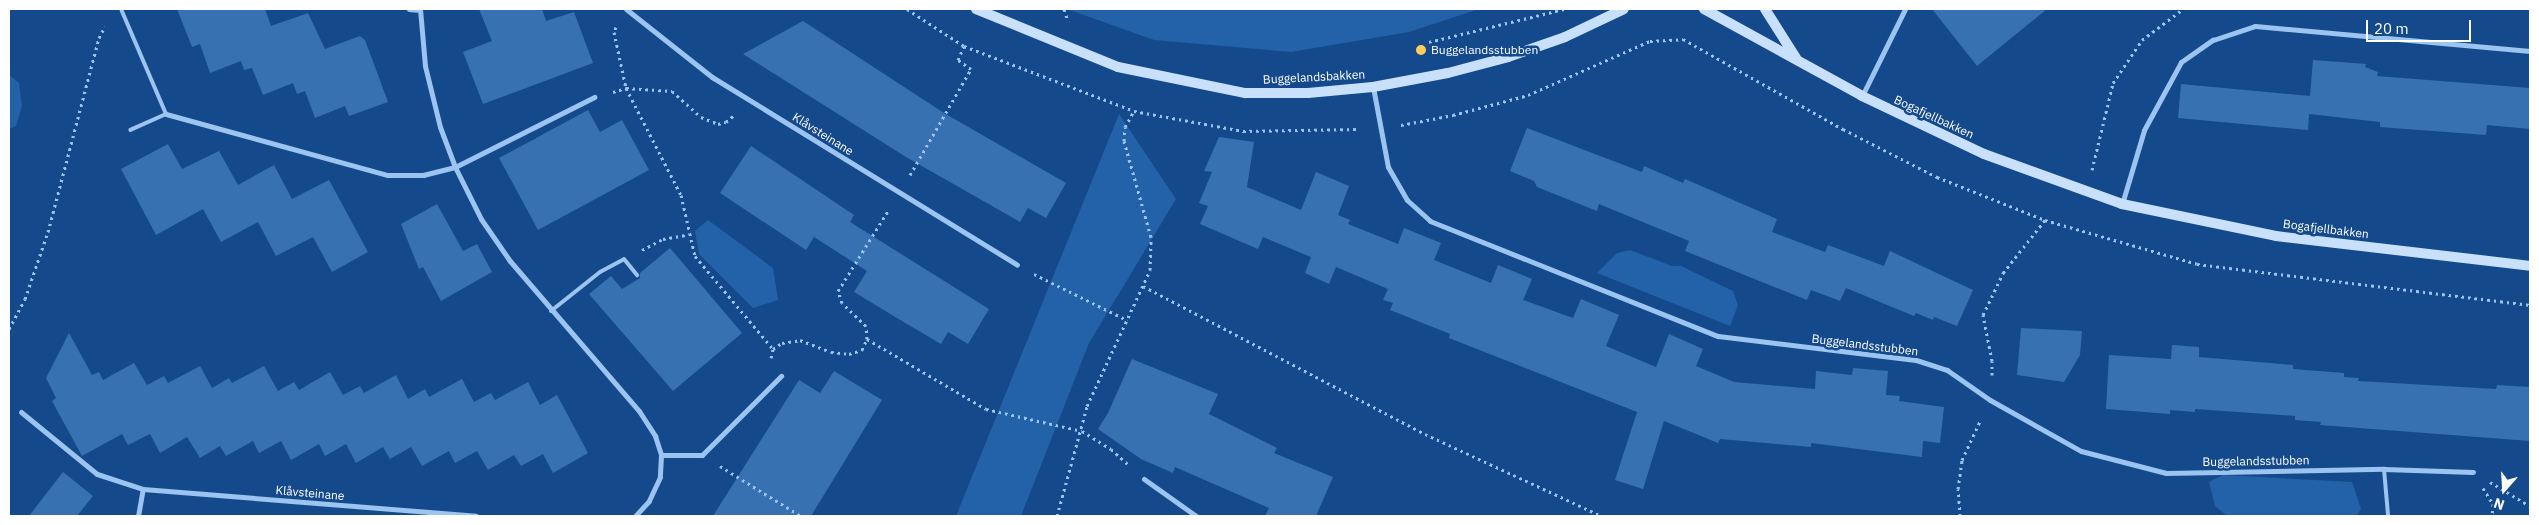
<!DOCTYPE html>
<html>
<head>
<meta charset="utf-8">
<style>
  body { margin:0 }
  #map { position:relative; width:2539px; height:525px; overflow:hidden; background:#144a8b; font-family:"IBM Plex Sans",sans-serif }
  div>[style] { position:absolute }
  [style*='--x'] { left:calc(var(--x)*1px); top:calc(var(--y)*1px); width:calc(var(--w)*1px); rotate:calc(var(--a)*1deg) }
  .green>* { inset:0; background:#2362a8 }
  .building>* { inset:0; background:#3771b2 }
  .path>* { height:3px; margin-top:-1.5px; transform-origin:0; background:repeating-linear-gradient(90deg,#9bc4f0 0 2.5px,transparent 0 6.5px) }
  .lane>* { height:4px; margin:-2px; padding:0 2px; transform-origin:2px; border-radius:2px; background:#9bc4f0 }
  .street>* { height:5px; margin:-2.5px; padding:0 2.5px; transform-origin:2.5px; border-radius:2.5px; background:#9bc4f0 }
  .secondary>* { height:10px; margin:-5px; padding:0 5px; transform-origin:5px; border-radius:5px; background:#c9e0fb }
  .dots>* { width:14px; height:14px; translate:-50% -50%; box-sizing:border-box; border:2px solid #144a8b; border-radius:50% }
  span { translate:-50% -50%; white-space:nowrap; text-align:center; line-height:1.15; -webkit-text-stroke:5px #144a8b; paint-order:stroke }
  .poi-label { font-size:12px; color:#fff }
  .left { translate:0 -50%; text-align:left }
  .street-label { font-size:12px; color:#fff }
  .frame { position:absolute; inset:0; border:10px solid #fff; pointer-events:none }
  .north { position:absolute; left:2479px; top:465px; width:50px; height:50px; -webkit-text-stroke:4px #144a8b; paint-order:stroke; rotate:199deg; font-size:14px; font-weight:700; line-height:20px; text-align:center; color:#fff }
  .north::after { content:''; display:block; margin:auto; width:18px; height:22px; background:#fff; clip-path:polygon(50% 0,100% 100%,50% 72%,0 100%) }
  .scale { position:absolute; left:2366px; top:20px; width:105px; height:22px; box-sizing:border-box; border:2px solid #fff; border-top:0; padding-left:6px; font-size:15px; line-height:18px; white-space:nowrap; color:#fff; -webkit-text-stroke:4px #144a8b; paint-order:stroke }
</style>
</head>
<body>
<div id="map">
  <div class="green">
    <i style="clip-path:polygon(1067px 9px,1479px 9px,1409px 32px,1291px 52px,1154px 40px)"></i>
    <i style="clip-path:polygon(9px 75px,19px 83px,22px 106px,16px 126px,9px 129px)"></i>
    <i style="clip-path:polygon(1119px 114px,1176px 199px,1089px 343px,1021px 516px,956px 516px)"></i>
    <i style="clip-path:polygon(708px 220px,773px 268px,778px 300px,753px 308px,699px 254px,695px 231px)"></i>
    <i style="clip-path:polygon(1630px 250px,1672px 266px,1681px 266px,1733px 291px,1738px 305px,1730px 326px,1597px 273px,1617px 253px)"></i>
    <i style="clip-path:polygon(2223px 475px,2352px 482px,2361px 509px,2356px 516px,2226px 515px,2215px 506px,2209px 482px)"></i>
  </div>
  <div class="building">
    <i style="clip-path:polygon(177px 9px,265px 9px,271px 26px,308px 13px,325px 49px,360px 36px,365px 40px,388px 102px,349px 116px,345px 106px,315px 118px,305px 91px,297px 94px,293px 83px,263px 95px,252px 68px,244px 70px,241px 61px,210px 73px,200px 44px,192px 47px)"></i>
    <i style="clip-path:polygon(479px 9px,542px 9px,546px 21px,574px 12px,593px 63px,483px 104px,463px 52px,492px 41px)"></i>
    <i style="clip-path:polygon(1932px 9px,2047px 9px,1977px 66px)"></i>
    <i style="clip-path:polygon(803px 21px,944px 113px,1066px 183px,1046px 218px,1028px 208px,1020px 222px,906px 157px,743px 54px)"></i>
    <i style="clip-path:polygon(2313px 60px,2366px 64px,2365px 67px,2378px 72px,2377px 76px,2530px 88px,2530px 129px,2487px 125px,2486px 135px,2380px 127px,2380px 122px,2309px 114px,2308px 130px,2178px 118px,2181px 84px,2310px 96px)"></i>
    <i style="clip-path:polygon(588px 110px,600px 132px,622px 120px,649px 170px,538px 230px,499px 158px)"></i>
    <i style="clip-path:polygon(1527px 128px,1642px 172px,1644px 166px,1683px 183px,1685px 179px,1777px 219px,1772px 232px,1825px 252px,1828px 245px,1884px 266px,1890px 251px,1973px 290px,1957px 326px,1934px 317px,1933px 320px,1916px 313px,1914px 316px,1846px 288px,1840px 301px,1811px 290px,1807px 300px,1685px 251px,1689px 241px,1599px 204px,1597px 211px,1537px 187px,1534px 181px,1510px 171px)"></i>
    <i style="clip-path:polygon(1219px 137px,1254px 142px,1247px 187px,1301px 210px,1316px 172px,1349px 186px,1338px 215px,1350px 220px,1348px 224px,1398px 244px,1404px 228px,1441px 243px,1434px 260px,1491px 283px,1498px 265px,1532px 279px,1523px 300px,1573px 318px,1581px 299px,1619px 315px,1606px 346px,1656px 367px,1669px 334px,1703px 349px,1696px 366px,1734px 382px,1815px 389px,1816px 371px,1852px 375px,1853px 368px,1888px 371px,1886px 395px,1900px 396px,1899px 401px,1944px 407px,1940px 443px,1923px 441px,1922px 457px,1811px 443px,1811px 447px,1720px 439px,1718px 443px,1664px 421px,1643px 489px,1615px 480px,1637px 412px,1449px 338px,1450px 334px,1390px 310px,1393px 303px,1383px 300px,1388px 289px,1336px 267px,1329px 284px,1305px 273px,1311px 257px,1263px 237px,1258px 249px,1200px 224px,1208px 206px,1199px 203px,1212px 172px,1204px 171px)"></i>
    <i style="clip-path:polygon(168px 144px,182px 169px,219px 151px,238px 185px,274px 165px,292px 199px,329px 180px,368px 252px,332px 272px,313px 237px,276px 256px,258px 222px,221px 242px,203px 209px,156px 235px,121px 169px)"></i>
    <i style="clip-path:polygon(751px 146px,854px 215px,850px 222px,989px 309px,968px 344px,948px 332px,941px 344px,902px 321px,854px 292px,867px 271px,814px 237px,806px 250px,720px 193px)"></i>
    <i style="clip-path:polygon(437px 204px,463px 251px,477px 244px,492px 272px,441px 301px,423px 267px,419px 269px,401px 224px)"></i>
    <i style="clip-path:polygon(670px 248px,742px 333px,673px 391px,589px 294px,611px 276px,622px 289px,640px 278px,640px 273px)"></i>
    <i style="clip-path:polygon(2021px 328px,2082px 331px,2080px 355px,2064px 382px,2017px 375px)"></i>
    <i style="clip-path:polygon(69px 333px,92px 375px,99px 372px,103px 380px,134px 363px,147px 385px,164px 376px,168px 383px,200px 366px,212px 388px,229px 378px,232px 383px,264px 366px,278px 391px,294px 382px,299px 390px,330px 372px,343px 395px,360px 386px,364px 393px,396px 375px,408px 399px,425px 389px,429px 397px,462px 379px,474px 402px,491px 393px,495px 400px,528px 382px,540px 405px,557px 395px,588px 453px,553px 473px,543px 454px,521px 466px,514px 455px,488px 470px,477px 451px,455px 463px,449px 451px,422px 466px,411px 447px,390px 459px,383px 447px,356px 463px,346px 444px,325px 456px,319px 444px,291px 460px,281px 441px,259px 453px,253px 441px,226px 456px,220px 446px,200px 458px,187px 437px,160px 453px,150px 434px,128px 445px,122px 434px,82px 456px,52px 401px,56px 398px,46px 378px)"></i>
    <i style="clip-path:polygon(2172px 345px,2199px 347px,2199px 357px,2293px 365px,2293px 369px,2344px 373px,2344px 377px,2359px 378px,2358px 381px,2496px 389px,2497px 385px,2530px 387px,2530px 441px,2320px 425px,2321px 422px,2295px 420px,2295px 416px,2195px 409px,2195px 412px,2170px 410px,2170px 414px,2106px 409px,2109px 355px,2171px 359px)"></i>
    <i style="clip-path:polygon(1132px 359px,1218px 394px,1209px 414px,1277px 448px,1274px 453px,1333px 477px,1316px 516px,1265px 516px,1269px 508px,1175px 467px,1173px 473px,1141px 459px,1098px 429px,1108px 413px)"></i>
    <i style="clip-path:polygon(834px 371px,882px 400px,811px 516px,713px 516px,799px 380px,820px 393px)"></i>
    <i style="clip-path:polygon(63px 472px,93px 496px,77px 516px,29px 516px)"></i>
  </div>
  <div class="path">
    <i style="--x:907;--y:9;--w:68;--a:33"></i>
    <i style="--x:964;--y:46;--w:182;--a:20.9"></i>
    <i style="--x:1134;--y:111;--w:111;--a:10.4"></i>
    <i style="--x:1243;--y:131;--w:117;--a:-1"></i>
    <i style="--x:1064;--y:9;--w:13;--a:72"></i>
    <i style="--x:616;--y:27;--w:5;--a:112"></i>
    <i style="--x:614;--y:32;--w:57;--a:77.9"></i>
    <i style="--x:626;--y:88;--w:120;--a:62.8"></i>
    <i style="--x:681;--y:195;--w:63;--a:77.1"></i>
    <i style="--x:695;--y:256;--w:121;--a:50"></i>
    <i style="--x:1429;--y:42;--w:139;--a:-13.7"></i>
    <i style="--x:613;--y:92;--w:14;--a:-17"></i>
    <i style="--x:626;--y:88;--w:46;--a:3.7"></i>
    <i style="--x:672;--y:91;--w:39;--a:42"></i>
    <i style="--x:701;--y:117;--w:18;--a:22"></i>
    <i style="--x:718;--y:124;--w:8;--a:-14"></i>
    <i style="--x:726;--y:122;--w:11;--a:-41"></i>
    <i style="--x:1401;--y:125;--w:53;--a:-10.9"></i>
    <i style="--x:1453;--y:115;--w:78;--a:-14.9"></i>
    <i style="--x:1528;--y:95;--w:133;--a:-23.9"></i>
    <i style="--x:1650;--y:41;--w:33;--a:-3"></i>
    <i style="--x:1683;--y:39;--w:184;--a:29.4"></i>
    <i style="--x:1843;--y:129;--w:106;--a:27.1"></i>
    <i style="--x:1937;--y:177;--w:116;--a:21.7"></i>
    <i style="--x:2045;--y:220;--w:158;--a:16.1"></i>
    <i style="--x:2197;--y:264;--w:336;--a:7"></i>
    <i style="--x:2092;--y:170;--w:89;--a:-76.4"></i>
    <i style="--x:2113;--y:83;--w:52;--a:-56"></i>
    <i style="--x:2142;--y:40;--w:51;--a:-37.1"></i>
    <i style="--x:910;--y:175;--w:122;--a:-60.1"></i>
    <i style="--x:971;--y:69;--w:16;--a:-145"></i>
    <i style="--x:958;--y:60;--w:15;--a:-67"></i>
    <i style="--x:642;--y:250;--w:24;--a:-28"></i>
    <i style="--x:663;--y:239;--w:27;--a:-10"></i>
    <i style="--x:1034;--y:274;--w:104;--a:26.3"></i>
    <i style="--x:1143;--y:286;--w:318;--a:27.7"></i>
    <i style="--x:1425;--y:434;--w:195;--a:24.9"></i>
    <i style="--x:9;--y:329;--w:34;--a:-62"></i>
    <i style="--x:25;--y:299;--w:71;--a:-71.1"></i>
    <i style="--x:48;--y:232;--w:201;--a:-75.3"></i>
    <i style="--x:99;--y:38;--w:13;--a:-63"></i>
    <i style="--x:867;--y:339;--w:138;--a:30.5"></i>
    <i style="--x:986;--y:409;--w:98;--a:12.9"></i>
    <i style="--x:1082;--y:431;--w:34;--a:32"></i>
    <i style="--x:1111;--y:449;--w:24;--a:42"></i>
    <i style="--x:771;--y:358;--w:9;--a:-77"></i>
    <i style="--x:773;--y:349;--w:11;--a:-34"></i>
    <i style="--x:782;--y:343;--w:18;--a:-9"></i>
    <i style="--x:800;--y:340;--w:33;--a:21"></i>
    <i style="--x:831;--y:352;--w:18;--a:6"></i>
    <i style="--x:849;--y:354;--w:14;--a:-17"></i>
    <i style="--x:862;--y:350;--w:12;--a:-66"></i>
    <i style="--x:867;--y:339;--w:13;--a:-94"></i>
    <i style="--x:866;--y:326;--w:33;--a:-136"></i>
    <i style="--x:842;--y:303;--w:13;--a:-108"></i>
    <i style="--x:838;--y:291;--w:94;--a:-58"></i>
    <i style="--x:1992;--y:375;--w:14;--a:-90"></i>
    <i style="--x:1992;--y:361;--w:47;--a:-101.1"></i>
    <i style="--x:1983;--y:315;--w:47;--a:-64.5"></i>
    <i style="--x:2003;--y:273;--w:68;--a:-51.6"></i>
    <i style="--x:720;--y:466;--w:95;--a:31.7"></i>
    <i style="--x:2490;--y:482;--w:47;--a:31"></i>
    <i style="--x:2483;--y:488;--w:19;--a:58"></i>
    <i style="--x:2493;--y:504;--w:12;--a:95"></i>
    <i style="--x:1057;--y:516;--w:114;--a:-74.7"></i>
    <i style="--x:1087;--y:406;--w:150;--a:-65.1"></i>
    <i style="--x:1150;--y:270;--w:33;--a:-88"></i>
    <i style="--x:1151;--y:237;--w:100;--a:-105.7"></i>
    <i style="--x:1124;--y:141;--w:14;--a:-86"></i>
    <i style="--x:1125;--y:127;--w:18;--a:-61"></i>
    <i style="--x:1960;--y:516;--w:27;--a:-94"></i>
    <i style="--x:1958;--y:489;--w:29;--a:-82"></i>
    <i style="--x:1962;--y:460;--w:45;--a:-65.1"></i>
  </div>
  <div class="lane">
    <i style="--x:121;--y:9;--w:114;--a:66.8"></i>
    <i style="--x:166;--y:114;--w:39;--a:156"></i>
    <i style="--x:551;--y:311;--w:63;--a:-38.5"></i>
    <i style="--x:600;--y:272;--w:27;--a:-28"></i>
    <i style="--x:624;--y:259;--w:21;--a:51"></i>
    <i style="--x:2384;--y:469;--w:46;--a:85"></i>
  </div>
  <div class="street">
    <i style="--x:409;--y:9;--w:11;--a:5"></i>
    <i style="--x:420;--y:9;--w:57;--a:85"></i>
    <i style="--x:425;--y:66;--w:63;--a:76.2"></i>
    <i style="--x:440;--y:127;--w:43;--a:69.4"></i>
    <i style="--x:455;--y:167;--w:58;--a:63.4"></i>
    <i style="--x:481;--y:219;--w:51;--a:55.4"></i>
    <i style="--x:510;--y:261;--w:198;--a:49.3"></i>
    <i style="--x:639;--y:411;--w:30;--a:57"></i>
    <i style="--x:655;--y:436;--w:20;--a:72"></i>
    <i style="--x:661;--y:455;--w:22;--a:93"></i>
    <i style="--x:660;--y:477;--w:26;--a:115"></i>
    <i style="--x:649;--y:501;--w:21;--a:133"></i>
    <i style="--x:626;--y:9;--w:110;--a:38.3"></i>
    <i style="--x:712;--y:77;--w:358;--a:31.6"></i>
    <i style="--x:1373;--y:87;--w:81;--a:79.4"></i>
    <i style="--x:1388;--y:167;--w:38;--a:60"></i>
    <i style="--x:1407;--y:200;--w:31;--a:42"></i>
    <i style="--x:1430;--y:221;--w:310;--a:21.8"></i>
    <i style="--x:1718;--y:336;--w:199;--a:6.9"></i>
    <i style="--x:1916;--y:360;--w:33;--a:18"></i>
    <i style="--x:1947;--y:370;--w:52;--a:34.9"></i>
    <i style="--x:1990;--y:400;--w:104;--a:29.3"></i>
    <i style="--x:2081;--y:451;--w:88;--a:14.5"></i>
    <i style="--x:2166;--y:473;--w:218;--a:-1.1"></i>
    <i style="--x:2384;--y:469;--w:89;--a:1.9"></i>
    <i style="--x:1862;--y:96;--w:97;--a:-63.7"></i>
    <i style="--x:166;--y:114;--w:230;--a:15.4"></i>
    <i style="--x:388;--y:175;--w:35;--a:0"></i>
    <i style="--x:423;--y:175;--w:33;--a:-14"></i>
    <i style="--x:455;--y:167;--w:156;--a:-26.7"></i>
    <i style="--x:2122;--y:204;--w:77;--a:-73.4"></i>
    <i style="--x:2144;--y:130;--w:77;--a:-61.4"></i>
    <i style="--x:2181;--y:62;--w:39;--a:-35"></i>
    <i style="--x:2213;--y:40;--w:44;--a:-18.4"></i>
    <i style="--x:2255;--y:26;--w:276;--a:5.2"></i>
    <i style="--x:21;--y:412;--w:98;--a:39.2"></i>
    <i style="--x:97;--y:474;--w:48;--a:18.1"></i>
    <i style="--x:143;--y:489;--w:334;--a:4.6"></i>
    <i style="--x:661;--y:455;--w:41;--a:0"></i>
    <i style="--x:702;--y:455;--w:112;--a:-45"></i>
    <i style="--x:1144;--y:479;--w:64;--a:35.4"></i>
    <i style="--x:138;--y:516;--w:27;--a:-80"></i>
  </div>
  <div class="secondary">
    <i style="--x:976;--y:9;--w:153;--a:22.2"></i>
    <i style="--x:1118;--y:67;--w:130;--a:11.6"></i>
    <i style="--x:1245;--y:93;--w:63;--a:0"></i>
    <i style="--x:1308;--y:93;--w:65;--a:-5.3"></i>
    <i style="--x:1373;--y:87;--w:76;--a:-10.6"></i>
    <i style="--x:1448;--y:73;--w:62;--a:-14.9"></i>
    <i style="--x:1508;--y:57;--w:60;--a:-19.3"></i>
    <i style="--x:1565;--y:37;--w:65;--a:-25.4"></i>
    <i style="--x:1704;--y:9;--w:180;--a:28.8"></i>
    <i style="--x:1862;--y:96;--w:135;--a:25.4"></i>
    <i style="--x:1984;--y:154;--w:147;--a:19.9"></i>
    <i style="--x:2122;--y:204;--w:157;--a:11.7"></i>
    <i style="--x:2276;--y:236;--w:256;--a:6.7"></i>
    <i style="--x:1765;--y:9;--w:58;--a:57.7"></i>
  </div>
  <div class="dots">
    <i style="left:1421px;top:50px;background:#ffcc5a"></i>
  </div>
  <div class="poi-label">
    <span class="left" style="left:1431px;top:50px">Buggelandsstubben</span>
  </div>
  <div class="street-label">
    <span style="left:1314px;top:77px;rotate:-3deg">Buggelandsbakken</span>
    <span style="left:1934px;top:117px;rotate:25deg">Bogafjellbakken</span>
    <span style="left:823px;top:134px;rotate:32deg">Klåvsteinane</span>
    <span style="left:2326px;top:229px;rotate:7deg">Bogafjellbakken</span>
    <span style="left:1865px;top:345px;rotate:7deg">Buggelandsstubben</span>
    <span style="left:2256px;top:461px;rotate:-1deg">Buggelandsstubben</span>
    <span style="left:310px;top:493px;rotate:5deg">Klåvsteinane</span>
  </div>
  <div class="frame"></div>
  <div class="north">N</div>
  <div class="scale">20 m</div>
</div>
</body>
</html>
